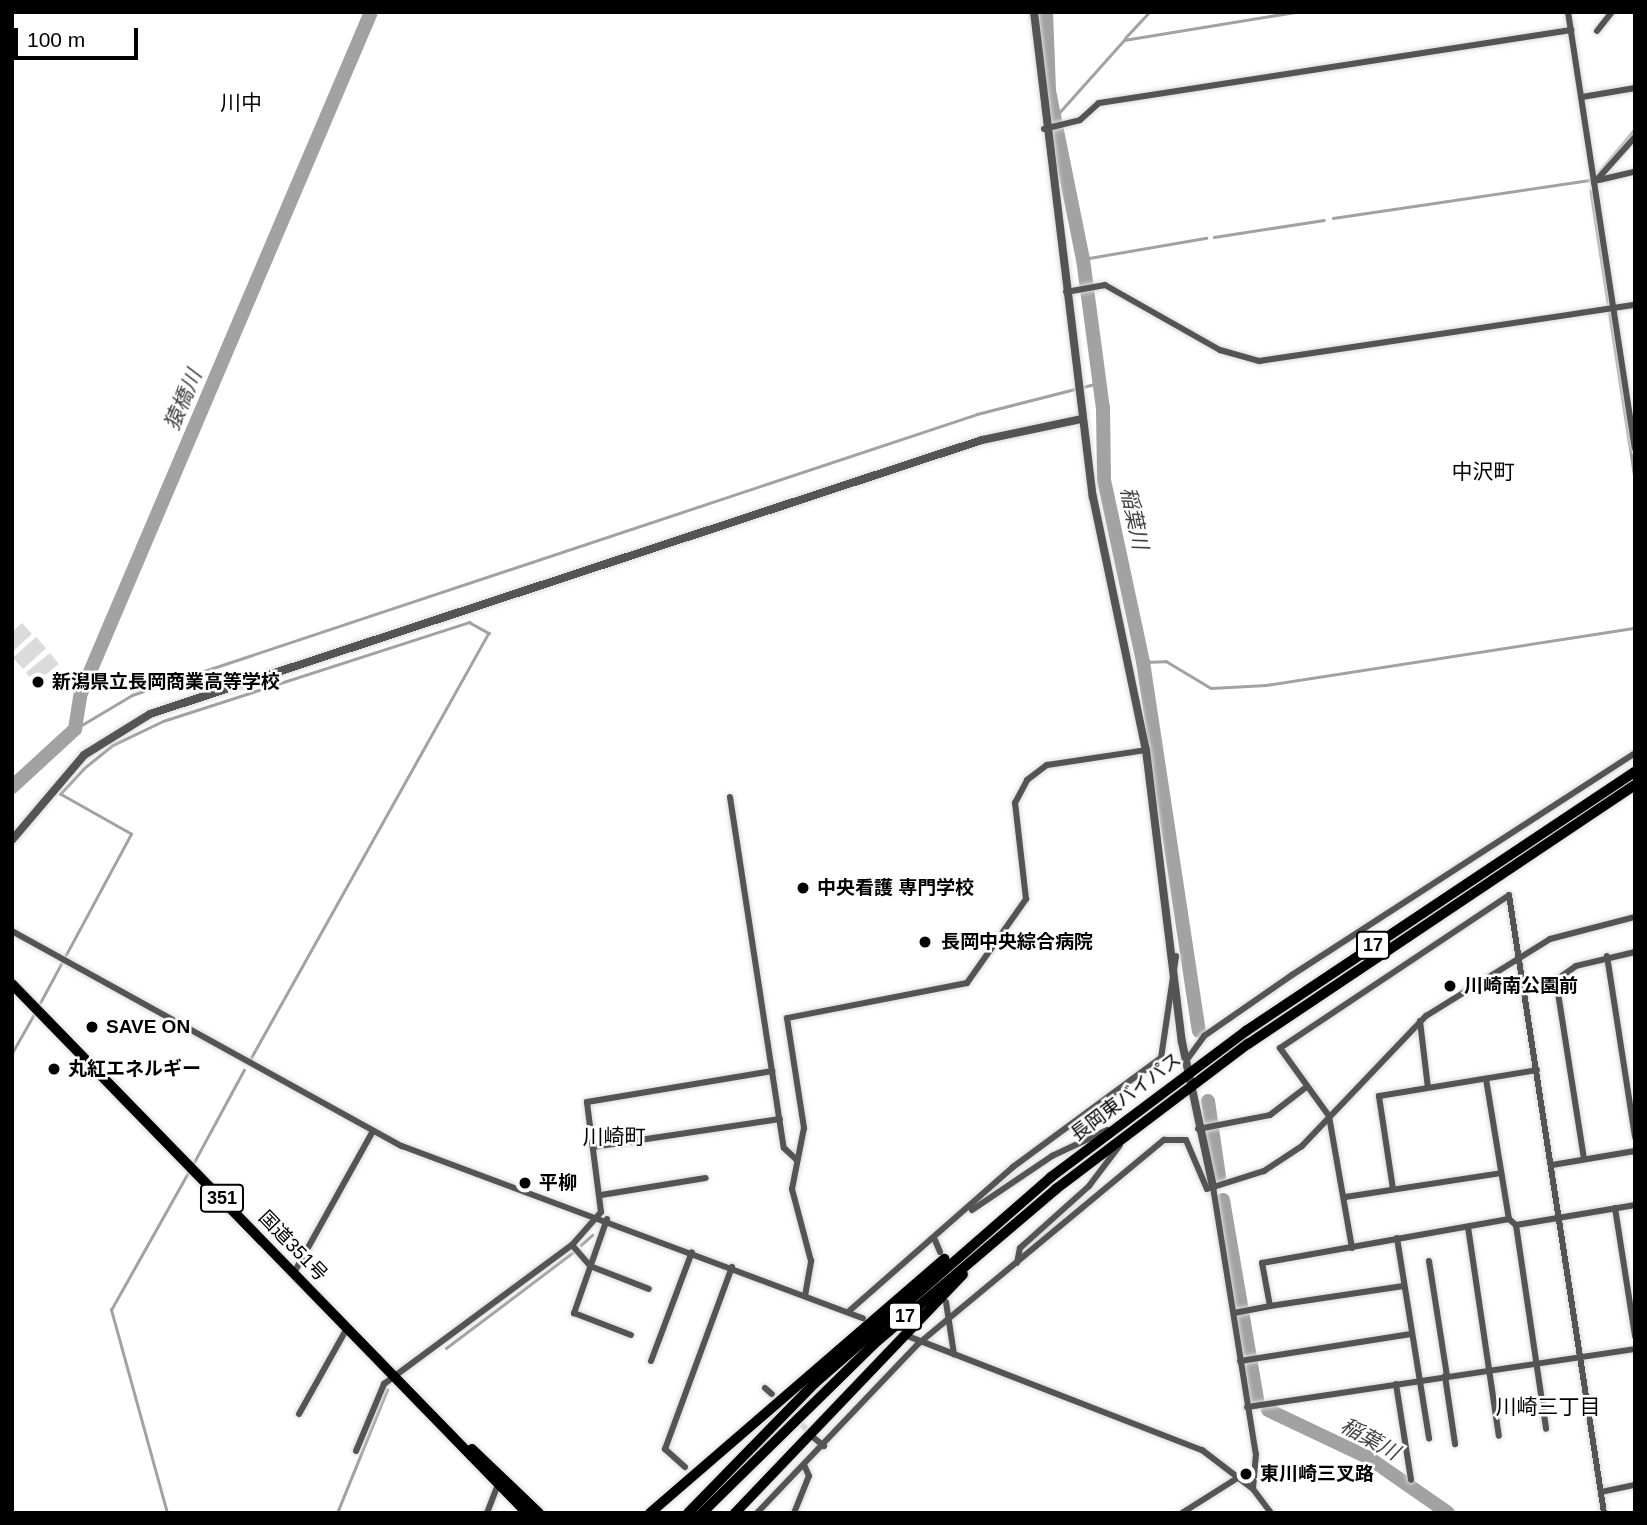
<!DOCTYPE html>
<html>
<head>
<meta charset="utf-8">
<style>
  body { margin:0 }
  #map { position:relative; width:1647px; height:1525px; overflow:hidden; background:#fff; font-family:Helvetica,"Noto Sans JP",sans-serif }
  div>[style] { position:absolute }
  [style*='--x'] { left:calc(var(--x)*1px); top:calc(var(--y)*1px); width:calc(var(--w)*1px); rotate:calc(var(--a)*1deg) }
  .green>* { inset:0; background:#dbdbdb; transform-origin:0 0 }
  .stream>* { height:2.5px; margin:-1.25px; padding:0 1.25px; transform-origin:1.25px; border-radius:1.25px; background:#a2a2a2 }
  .river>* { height:14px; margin:-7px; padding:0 7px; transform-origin:7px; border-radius:7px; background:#a2a2a2 }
  .minor-tunnel>* { height:6px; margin-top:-3px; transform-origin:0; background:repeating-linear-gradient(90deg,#d9d9d9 0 6px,transparent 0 9px) }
  .roads { filter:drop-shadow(0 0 2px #dbdbdb) drop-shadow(0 0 2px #dbdbdb) }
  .minor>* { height:6px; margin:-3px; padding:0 3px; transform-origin:3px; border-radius:3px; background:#545454 }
  .tertiary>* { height:8px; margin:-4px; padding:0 4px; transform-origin:4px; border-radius:4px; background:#545454 }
  .trunk>* { height:10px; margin:-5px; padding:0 5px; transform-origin:5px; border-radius:5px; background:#000 }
  .dots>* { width:19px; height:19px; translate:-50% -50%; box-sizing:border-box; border:4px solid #fff; border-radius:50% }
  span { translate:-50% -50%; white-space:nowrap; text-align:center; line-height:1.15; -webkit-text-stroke:5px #fff; paint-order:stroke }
  .shield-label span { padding:2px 5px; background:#fff; border:2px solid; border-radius:5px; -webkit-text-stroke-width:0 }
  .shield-label { font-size:18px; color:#000; font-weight:700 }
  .poi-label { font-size:19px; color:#000; font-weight:700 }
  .left { translate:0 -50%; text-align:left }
  .street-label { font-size:19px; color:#000 }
  .neighbourhood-label { font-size:21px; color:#000 }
  .water-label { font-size:21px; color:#434343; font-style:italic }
  .frame { position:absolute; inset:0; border:14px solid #000; pointer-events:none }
  .scale { position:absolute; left:14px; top:28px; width:124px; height:32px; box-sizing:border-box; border:4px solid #000; border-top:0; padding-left:9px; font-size:21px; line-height:24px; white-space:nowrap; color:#000; -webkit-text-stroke:5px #fff; paint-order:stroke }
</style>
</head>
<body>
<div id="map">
  <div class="green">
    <i style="clip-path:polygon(22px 623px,32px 634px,12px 652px,12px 632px)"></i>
    <i style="left:36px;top:637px;width:15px;height:31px;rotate:48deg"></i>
    <i style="left:50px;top:653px;width:14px;height:31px;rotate:51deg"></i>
  </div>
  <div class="stream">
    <i style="--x:1125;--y:38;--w:35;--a:-47"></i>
    <i style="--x:1057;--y:115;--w:101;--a:-48.2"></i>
    <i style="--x:1124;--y:40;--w:173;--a:-9.3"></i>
    <i style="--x:1599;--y:172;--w:56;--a:-50.1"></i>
    <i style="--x:1591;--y:191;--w:292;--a:81.3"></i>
    <i style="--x:1333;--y:218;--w:259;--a:-8.4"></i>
    <i style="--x:1214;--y:237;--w:111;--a:-8.8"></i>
    <i style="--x:1083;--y:259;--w:125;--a:-9.7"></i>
    <i style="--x:1143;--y:662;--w:23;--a:-2"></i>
    <i style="--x:1166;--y:661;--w:52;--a:31"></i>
    <i style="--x:1211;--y:688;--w:55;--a:-3.1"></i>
    <i style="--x:1266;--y:685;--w:373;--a:-8.8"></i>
    <i style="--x:75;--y:729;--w:66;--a:-30.8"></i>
    <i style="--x:132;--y:695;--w:890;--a:-18.39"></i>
    <i style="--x:977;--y:414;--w:126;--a:-14.3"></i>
    <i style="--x:40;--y:1003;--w:192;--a:-61.7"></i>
    <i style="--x:131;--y:834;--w:81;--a:-150.6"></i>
    <i style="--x:60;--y:794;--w:34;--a:-47"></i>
    <i style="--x:83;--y:769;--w:38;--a:-39"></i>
    <i style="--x:113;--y:745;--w:55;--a:-25.6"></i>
    <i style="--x:163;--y:721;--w:322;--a:-17.9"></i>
    <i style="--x:469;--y:622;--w:23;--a:29"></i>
    <i style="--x:489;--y:633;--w:489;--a:119.2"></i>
    <i style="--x:12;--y:1053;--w:43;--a:-60.4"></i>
    <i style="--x:192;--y:1166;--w:109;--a:-61.6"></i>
    <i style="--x:581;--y:1245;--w:15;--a:-42"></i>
    <i style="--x:446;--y:1348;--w:158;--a:-37"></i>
    <i style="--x:167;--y:1513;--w:211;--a:-105.4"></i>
    <i style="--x:111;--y:1310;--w:159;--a:-60.7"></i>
    <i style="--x:337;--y:1513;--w:133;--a:-67.9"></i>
  </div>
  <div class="river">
    <i style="--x:1046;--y:12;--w:79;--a:87.8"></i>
    <i style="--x:1049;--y:91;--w:171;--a:78.6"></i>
    <i style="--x:1083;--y:259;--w:150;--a:82.4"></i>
    <i style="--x:1103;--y:408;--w:72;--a:89.2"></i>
    <i style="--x:1104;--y:480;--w:186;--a:77.9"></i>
    <i style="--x:1143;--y:662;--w:373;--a:81.4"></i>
    <i style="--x:12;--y:787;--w:86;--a:-42.6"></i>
    <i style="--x:75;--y:729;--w:36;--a:-81"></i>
    <i style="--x:81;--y:693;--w:740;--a:-66.93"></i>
    <i style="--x:1208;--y:1101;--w:76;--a:81.7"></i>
    <i style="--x:1223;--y:1200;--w:202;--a:80.3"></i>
    <i style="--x:1268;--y:1410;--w:112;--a:25.4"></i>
    <i style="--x:1369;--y:1458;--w:96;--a:34.8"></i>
  </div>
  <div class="minor-tunnel">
    <i style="--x:777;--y:1399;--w:49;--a:45.8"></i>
  </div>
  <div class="roads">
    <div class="minor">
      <i style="--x:1568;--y:12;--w:441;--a:81.3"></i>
      <i style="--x:1597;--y:31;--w:24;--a:-52"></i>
      <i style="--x:1582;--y:97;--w:54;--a:-9.6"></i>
      <i style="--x:1044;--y:129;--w:37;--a:-14"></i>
      <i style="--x:1080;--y:120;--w:25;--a:-42"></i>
      <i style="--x:1099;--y:103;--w:478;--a:-8.8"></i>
      <i style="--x:1599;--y:180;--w:37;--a:-13"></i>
      <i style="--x:1594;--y:183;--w:62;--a:-48.3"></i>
      <i style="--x:1066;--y:292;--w:40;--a:-10"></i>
      <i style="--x:1105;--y:285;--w:132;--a:29.5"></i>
      <i style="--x:1220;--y:350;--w:41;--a:15.8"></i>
      <i style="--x:1259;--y:361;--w:380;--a:-8.5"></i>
      <i style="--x:730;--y:797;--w:355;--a:81.3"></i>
      <i style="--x:784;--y:1148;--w:18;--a:43"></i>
      <i style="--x:12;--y:931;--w:445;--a:28.9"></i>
      <i style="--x:402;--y:1146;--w:492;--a:20.5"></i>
      <i style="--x:1607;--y:956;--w:183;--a:81.2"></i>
      <i style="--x:1420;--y:1021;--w:67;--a:83.2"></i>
      <i style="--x:1186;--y:1061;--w:31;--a:-54"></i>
      <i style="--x:1204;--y:1036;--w:107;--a:-34.7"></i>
      <i style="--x:1292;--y:975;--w:409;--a:-32.9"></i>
      <i style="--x:1486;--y:1079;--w:142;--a:80.7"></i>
      <i style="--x:1198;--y:1129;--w:73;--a:-11"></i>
      <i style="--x:1270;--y:1115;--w:44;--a:-37.6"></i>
      <i style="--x:593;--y:1147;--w:189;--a:-8.5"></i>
      <i style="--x:1584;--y:1159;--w:181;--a:-98.9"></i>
      <i style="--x:1556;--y:980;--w:24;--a:-35"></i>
      <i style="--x:1576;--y:966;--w:61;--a:-13.3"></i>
      <i style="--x:1552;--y:1165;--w:84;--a:-9.6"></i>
      <i style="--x:1213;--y:1187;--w:270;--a:80.9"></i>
      <i style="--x:1256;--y:1454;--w:35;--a:95"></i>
      <i style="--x:1393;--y:1189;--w:94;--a:-98.6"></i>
      <i style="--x:1379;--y:1096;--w:160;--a:-9.3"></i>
      <i style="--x:601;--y:1195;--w:106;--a:-9.2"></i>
      <i style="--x:1345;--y:1197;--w:158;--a:-8.7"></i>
      <i style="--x:1615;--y:1208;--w:130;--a:81.1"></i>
      <i style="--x:972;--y:1210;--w:97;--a:-34"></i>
      <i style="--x:1052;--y:1156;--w:61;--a:-25.3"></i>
      <i style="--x:607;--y:1219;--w:100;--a:109.3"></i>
      <i style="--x:574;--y:1313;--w:61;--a:21.1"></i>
      <i style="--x:1516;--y:1225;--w:206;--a:81.6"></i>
      <i style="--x:1468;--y:1227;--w:211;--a:81.6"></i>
      <i style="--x:1397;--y:1238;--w:203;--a:80.9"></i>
      <i style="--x:935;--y:1240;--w:13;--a:67"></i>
      <i style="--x:572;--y:1245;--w:28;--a:49"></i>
      <i style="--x:590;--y:1266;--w:63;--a:21.3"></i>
      <i style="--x:1352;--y:1248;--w:134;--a:-99.9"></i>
      <i style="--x:1329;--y:1116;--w:84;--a:-125.8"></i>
      <i style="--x:1280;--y:1048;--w:275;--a:-33.7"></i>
      <i style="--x:1509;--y:895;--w:625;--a:81.26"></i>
      <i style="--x:1429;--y:1261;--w:116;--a:81.1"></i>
      <i style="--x:1017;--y:1263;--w:15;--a:-79"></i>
      <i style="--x:1020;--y:1248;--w:93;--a:-41.9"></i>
      <i style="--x:1089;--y:1186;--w:51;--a:-52.9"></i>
      <i style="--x:295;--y:1271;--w:160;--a:-60.9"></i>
      <i style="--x:805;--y:1296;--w:36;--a:-80"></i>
      <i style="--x:811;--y:1261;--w:74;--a:-104.8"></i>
      <i style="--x:792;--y:1189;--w:62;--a:-78.9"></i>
      <i style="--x:804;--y:1128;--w:111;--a:-98.8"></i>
      <i style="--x:787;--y:1018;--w:183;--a:-11"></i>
      <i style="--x:967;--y:983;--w:103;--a:-54.9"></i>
      <i style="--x:1026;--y:899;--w:97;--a:-96.5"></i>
      <i style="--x:1015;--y:803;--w:26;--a:-62"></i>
      <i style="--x:1027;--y:780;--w:25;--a:-37"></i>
      <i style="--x:1047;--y:765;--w:100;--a:-8.6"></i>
      <i style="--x:946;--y:1302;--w:53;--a:81.3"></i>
      <i style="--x:1270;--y:1306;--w:135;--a:-8.5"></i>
      <i style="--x:848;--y:1312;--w:220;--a:-41.3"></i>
      <i style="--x:1013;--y:1167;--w:184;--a:-36.4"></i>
      <i style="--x:1161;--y:1058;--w:103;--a:-81.6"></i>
      <i style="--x:1234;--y:1313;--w:37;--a:-11"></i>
      <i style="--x:1270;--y:1306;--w:44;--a:-100.5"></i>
      <i style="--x:1262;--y:1263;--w:251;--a:-10.1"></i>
      <i style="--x:1509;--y:1219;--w:9;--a:41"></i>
      <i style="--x:1516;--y:1225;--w:121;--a:-9.5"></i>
      <i style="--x:910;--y:1337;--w:313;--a:21.2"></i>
      <i style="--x:1202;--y:1450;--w:64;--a:37.4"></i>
      <i style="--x:1253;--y:1489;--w:30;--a:53"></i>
      <i style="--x:651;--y:1361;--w:116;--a:-69.4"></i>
      <i style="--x:1240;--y:1361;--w:173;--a:-9"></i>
      <i style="--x:1445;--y:1376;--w:69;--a:81.6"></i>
      <i style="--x:1396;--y:1384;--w:97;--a:81.1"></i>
      <i style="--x:765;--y:1388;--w:9;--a:41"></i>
      <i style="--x:1247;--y:1407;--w:392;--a:-8.5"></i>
      <i style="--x:299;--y:1414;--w:98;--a:-60.8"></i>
      <i style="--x:814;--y:1438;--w:13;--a:39"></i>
      <i style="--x:356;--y:1451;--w:73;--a:-67.3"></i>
      <i style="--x:384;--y:1384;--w:234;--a:-36.5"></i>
      <i style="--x:572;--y:1245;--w:44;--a:-48.7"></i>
      <i style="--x:601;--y:1212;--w:111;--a:-97.3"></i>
      <i style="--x:587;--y:1102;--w:188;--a:-9.5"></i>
      <i style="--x:685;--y:1467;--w:27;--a:-138"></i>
      <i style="--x:665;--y:1449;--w:194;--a:-69.8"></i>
      <i style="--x:1601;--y:1492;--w:35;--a:-12"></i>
      <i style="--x:487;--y:1513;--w:31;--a:-69"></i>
      <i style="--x:757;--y:1513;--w:233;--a:-46.4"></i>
      <i style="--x:918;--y:1344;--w:320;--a:-39.7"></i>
      <i style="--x:1164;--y:1140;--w:22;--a:0"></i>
      <i style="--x:1186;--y:1140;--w:53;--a:66.8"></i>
      <i style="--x:1207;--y:1189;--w:60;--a:-17.5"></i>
      <i style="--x:1264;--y:1171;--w:45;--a:-33.3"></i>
      <i style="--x:1302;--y:1146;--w:180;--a:-46.4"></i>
      <i style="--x:1426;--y:1016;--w:146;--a:-31.8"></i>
      <i style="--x:1550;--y:939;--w:88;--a:-14.5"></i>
      <i style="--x:794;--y:1513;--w:40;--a:-68"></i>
      <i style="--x:809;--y:1476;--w:12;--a:-114"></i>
      <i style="--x:1182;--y:1513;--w:67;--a:-32.3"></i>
    </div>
    <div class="tertiary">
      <i style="--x:1034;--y:12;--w:489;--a:83.1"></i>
      <i style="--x:1093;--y:497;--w:258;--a:78.2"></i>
      <i style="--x:1146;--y:750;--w:294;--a:83"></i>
      <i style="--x:1182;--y:1042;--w:148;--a:77.9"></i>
      <i style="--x:12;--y:840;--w:111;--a:-49.7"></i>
      <i style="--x:84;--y:755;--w:78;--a:-31.8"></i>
      <i style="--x:150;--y:714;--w:876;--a:-18.23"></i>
      <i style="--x:982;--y:440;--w:102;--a:-11.9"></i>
    </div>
    <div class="trunk">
      <i style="--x:12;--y:984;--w:738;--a:45.77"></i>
      <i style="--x:472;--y:1449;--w:93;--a:43.7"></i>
      <i style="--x:650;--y:1513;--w:389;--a:-40.8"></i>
      <i style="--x:688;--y:1513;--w:182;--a:-45.7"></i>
      <i style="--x:815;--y:1383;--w:313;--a:-41.1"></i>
      <i style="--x:1051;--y:1177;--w:244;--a:-36.8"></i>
      <i style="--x:1246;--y:1031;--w:467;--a:-33.7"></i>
      <i style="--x:702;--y:1513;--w:241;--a:-44.5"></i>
      <i style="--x:874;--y:1344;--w:239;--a:-40.4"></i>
      <i style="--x:1056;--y:1189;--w:241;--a:-37.1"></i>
      <i style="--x:1248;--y:1044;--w:466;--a:-33.8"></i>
      <i style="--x:735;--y:1513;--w:330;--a:-46.3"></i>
    </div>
  </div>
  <div class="dots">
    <i style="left:38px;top:682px;background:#000"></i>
    <i style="left:803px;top:888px;background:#000"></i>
    <i style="left:925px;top:942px;background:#000"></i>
    <i style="left:1450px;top:986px;background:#000"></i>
    <i style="left:92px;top:1027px;background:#000"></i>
    <i style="left:54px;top:1069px;background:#000"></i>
    <i style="left:525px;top:1183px;background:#000"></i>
    <i style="left:1246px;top:1474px;background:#000"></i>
  </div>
  <div class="shield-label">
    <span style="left:1373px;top:945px">17</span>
    <span style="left:222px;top:1198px">351</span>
    <span style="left:905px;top:1316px">17</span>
  </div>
  <div class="poi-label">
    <span class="left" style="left:52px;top:682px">新潟県立長岡商業高等学校</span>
    <span class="left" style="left:817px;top:888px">中央看護 専門学校</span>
    <span class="left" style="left:941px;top:942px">長岡中央綜合病院</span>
    <span class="left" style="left:1464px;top:986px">川崎南公園前</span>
    <span class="left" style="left:106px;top:1027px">SAVE ON</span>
    <span class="left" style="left:68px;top:1069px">丸紅エネルギー</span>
    <span class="left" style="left:539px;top:1183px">平柳</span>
    <span class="left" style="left:1260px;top:1474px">東川崎三叉路</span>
  </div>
  <div class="street-label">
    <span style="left:1126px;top:1097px;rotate:-37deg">長岡東バイパス</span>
    <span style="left:293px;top:1246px;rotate:46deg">国道351号</span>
  </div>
  <div class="neighbourhood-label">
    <span style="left:241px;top:103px">川中</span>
    <span style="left:1483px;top:472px">中沢町</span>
    <span style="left:614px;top:1137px">川崎町</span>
    <span style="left:1548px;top:1407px">川崎三丁目</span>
  </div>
  <div class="water-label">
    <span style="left:183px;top:400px;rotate:-67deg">猿橋川</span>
    <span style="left:1134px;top:518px;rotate:78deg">稲葉川</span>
    <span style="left:1370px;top:1439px;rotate:29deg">稲葉川</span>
  </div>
  <div class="frame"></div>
  <div class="scale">100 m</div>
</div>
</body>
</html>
